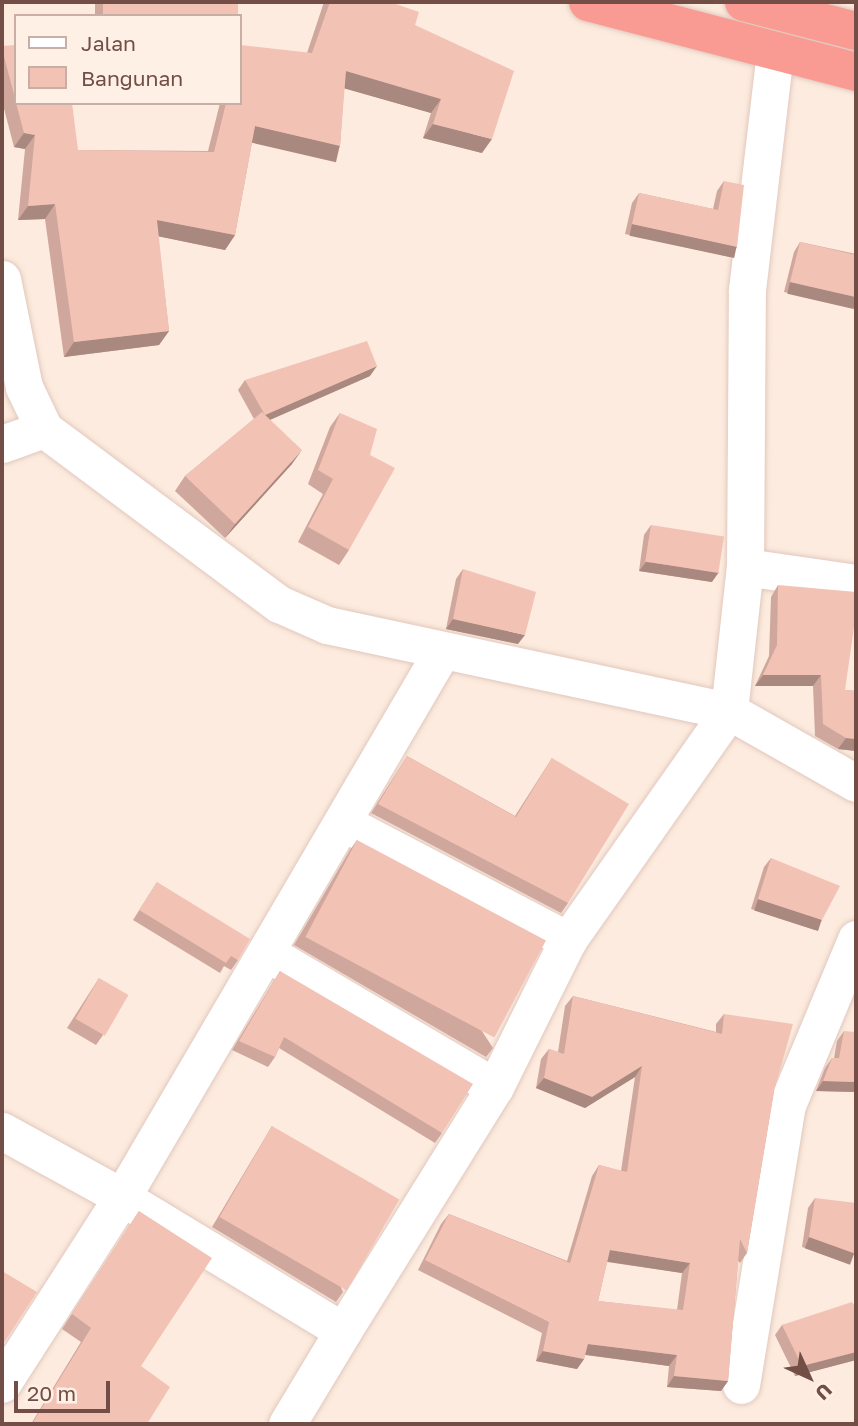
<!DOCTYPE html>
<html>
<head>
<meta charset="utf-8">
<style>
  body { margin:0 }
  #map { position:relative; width:858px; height:1426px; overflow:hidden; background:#fcebde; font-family:"Golos Text",sans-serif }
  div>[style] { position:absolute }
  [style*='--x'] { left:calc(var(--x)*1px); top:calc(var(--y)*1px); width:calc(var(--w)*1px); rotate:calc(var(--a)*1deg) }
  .roads { filter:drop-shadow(0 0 2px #e2c7bd) drop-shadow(0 0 2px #e2c7bd) }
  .minor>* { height:37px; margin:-18.5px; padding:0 18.5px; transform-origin:18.5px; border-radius:18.5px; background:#fff }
  .highway>* { height:38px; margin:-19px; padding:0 19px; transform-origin:19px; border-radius:19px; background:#f99b93 }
  .wall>* { inset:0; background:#d0a79c; transform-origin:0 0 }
  .shaded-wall>* { inset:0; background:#a9887f; transform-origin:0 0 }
  .building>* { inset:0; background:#f2c2b5; transform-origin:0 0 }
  span { translate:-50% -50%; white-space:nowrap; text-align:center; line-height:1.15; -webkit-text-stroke:5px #fff0e5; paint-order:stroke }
  .frame { position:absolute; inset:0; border:4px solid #724e46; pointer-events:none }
  .legend { position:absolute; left:14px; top:14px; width:228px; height:91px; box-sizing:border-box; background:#fff0e5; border:2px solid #c7afa5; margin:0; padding:9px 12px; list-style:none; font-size:21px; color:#724e46 }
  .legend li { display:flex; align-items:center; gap:14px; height:35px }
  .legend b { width:35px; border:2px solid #c7afa5 }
  .north { position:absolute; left:774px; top:1342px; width:70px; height:70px; -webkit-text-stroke:5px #fff0e5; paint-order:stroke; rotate:135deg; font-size:19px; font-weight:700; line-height:28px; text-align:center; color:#724e46 }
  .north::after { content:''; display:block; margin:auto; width:24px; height:32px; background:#724e46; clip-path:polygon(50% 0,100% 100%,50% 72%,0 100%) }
  .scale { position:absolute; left:14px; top:1381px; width:96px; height:32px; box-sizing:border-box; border:4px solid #724e46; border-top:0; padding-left:9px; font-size:21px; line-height:24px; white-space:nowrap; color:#724e46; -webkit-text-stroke:5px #fff0e5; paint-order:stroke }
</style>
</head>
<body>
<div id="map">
  <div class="roads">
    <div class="minor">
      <i style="--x:2;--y:279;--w:110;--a:78.5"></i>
      <i style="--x:24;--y:387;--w:47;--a:64.5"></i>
      <i style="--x:44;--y:429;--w:293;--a:36.7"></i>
      <i style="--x:279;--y:604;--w:52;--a:23.6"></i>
      <i style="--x:327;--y:625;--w:411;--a:12.1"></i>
      <i style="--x:729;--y:711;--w:146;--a:29.6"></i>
      <i style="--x:2;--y:444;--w:45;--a:-19.7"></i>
      <i style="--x:745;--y:567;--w:112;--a:8.2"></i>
      <i style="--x:344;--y:823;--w:253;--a:27.6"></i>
      <i style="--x:269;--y:954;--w:262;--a:30.5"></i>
      <i style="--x:2;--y:1131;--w:137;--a:28.8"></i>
      <i style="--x:122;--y:1197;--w:222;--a:122.7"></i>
      <i style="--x:343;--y:1331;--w:287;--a:-58.1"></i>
      <i style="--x:495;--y:1087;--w:164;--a:-63.6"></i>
      <i style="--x:568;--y:940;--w:280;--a:-54.9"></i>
      <i style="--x:729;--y:711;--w:145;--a:-83.7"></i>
      <i style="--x:745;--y:567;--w:277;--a:-89.6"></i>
      <i style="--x:747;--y:290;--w:239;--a:-83.3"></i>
      <i style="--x:741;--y:1385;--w:284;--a:-80.7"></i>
      <i style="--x:787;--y:1105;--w:180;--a:-67.4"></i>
      <i style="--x:287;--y:1424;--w:109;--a:-58.9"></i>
      <i style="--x:343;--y:1331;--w:258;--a:-148.8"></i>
      <i style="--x:122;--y:1197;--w:633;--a:-59.63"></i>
    </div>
    <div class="highway">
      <i style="--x:588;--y:2;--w:277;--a:14.6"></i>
      <i style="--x:744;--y:2;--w:116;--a:14.5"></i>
    </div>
  </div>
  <div class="wall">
    <i style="left:95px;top:2px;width:143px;height:14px"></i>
    <i style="clip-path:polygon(324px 2px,390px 2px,415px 25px,482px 153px,423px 138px,431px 113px,344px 88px,340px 146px,330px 160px,252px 142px,235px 235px,225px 250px,158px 236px,169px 331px,159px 345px,64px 357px,45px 219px,18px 220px,25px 149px,14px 147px,2px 101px,2px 46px,78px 150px,208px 151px,220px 103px,240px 103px,307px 53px)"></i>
    <i style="clip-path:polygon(724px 181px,737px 247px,730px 257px,625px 234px,632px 203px,639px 193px,713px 209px,717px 191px)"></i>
    <i style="clip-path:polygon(800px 242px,856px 254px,856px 309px,784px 292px,794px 252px)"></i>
    <i style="clip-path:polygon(370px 376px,270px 420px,292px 464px,225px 538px,175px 491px,185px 476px,254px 419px,238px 390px,245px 380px)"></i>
    <i style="clip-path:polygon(340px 413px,349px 550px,339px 565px,298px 542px,323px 494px,308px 484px,330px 427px)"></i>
    <i style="clip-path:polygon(651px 525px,712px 582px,639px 571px,644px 535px)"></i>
    <i style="clip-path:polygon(463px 569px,518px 644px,446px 629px,456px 579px)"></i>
    <i style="clip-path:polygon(778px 585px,845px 690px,856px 691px,856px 751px,838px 749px,815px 736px,813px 686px,755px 686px,769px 656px,771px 597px)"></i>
    <i style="clip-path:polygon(407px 756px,515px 816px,552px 758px,568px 903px,561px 913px,371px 813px)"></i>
    <i style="clip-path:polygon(357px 840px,493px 1048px,486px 1057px,294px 945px,350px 850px)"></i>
    <i style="clip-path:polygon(771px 858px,822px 920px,815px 930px,751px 909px,764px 867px)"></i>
    <i style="clip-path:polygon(157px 882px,238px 960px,231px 970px,224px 966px,220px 973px,133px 920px)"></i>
    <i style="clip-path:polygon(280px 971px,442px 1133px,435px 1143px,279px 1048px,275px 1057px,268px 1067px,232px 1050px)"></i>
    <i style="clip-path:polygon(99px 978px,103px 1035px,96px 1045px,67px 1028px)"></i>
    <i style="clip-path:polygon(evenodd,573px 996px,716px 1032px,716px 1024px,724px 1014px,774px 1091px,747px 1253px,740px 1263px,738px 1261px,728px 1381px,721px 1391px,667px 1387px,669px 1366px,585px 1355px,584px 1359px,577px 1369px,536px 1361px,542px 1333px,418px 1270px,441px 1224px,449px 1214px,567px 1261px,592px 1176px,599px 1165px,621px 1171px,635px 1077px,585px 1108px,536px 1088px,541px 1059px,549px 1049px,558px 1052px,565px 1006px,573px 996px,607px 1262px,682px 1273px,677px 1310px,598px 1301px,607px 1262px)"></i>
    <i style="clip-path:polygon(844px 1031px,856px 1092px,816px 1091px,825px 1068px,832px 1058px,834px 1058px,837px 1041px)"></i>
    <i style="clip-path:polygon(272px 1126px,343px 1292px,336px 1302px,212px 1227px)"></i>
    <i style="clip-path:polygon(815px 1198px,854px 1253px,847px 1263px,802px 1247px,808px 1208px)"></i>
    <i style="clip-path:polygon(139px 1211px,141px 1366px,147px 1424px,31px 1424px,81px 1342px,62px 1329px)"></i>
    <i style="clip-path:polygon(856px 1308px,856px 1360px,795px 1376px,775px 1335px,782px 1325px)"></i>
  </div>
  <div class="shaded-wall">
    <i style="clip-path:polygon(346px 71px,441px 99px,431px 113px,336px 86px)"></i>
    <i style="clip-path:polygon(433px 124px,492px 139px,482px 153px,423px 138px)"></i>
    <i style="left:255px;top:126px;width:87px;height:17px;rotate:13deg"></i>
    <i style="clip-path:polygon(24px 133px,35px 135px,25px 149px,14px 147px)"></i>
    <i style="clip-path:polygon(55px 204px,45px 219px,18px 220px,28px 206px)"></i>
    <i style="clip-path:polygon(157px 220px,235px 235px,225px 250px,147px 234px)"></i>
    <i style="left:632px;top:224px;width:107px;height:12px;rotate:12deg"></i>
    <i style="left:790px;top:282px;width:68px;height:12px;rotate:13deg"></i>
    <i style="clip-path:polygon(169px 331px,159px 345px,64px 357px,74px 342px)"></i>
    <i style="clip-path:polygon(377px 366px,370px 376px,258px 425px,265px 415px)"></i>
    <i style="clip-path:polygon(302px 450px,292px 464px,225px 538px,235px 524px)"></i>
    <i style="clip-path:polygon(646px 562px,719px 572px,712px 582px,639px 571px)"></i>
    <i style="clip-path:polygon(453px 619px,525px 635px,518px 644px,446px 629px)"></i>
    <i style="clip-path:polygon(763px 675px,821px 675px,813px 686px,755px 686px)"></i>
    <i style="clip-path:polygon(846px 738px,856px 739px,856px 751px,838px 749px)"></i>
    <i style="left:758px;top:899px;width:67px;height:12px;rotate:18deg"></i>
    <i style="clip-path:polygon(642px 1066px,635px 1077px,585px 1108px,536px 1088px,544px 1078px)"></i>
    <i style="clip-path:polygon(823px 1081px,856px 1082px,856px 1092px,816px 1091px)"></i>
    <i style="left:809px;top:1237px;width:48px;height:12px;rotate:20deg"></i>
    <i style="clip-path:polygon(610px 1250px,690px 1263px,682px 1273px,603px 1261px)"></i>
    <i style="clip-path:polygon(588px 1344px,677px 1355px,669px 1366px,580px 1354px)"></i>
    <i style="clip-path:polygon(543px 1351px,584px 1359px,577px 1369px,536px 1361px)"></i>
    <i style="clip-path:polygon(856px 1352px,856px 1360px,795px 1376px,802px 1366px)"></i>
    <i style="clip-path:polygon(674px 1376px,728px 1381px,721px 1391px,667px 1387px)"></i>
  </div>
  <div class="building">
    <i style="left:103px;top:2px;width:135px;height:14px"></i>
    <i style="clip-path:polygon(330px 2px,390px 2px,419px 12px,415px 25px,514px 71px,492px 139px,433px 124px,441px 99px,346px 71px,340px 146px,255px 126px,235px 235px,157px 220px,169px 331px,74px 342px,55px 204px,28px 206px,35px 135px,24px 133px,16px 103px,72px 103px,78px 150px,214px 152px,226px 103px,240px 103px,240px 45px,312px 53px)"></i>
    <i style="clip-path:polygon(16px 45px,16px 102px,2px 49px,2px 46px)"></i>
    <i style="clip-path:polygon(724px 181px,744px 185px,737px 247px,632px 224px,639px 193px,718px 210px)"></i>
    <i style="clip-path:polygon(800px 242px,856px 255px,856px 297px,790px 282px)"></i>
    <i style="clip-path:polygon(367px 341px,377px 366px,265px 415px,245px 380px)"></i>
    <i style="clip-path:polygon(262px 412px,302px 450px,235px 524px,185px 476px)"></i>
    <i style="clip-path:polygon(340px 413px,377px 429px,370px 455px,395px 468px,349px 550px,308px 527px,333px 479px,318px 470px)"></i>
    <i style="left:651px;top:525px;width:74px;height:37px;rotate:9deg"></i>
    <i style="clip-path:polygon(463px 569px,536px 592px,525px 635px,453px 619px)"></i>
    <i style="clip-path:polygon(778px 585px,856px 592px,856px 613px,845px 690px,856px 691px,856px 739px,846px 738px,823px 724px,821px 675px,763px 675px,777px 645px)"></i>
    <i style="clip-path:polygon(407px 756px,516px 817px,552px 758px,629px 804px,568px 903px,378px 804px)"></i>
    <i style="left:357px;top:840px;width:214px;height:110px;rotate:28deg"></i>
    <i style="clip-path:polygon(771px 858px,840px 886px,822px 920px,758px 899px)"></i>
    <i style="clip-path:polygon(157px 882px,250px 939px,238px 960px,231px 956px,226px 963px,139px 910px)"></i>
    <i style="clip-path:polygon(280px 971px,473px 1084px,442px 1133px,284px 1037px,275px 1057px,239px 1041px)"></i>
    <i style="left:99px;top:978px;width:34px;height:47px;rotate:30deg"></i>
    <i style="clip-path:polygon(evenodd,573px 996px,722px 1034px,724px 1014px,793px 1024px,774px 1091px,747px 1253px,740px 1239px,728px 1381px,674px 1376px,677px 1355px,588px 1344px,584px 1359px,543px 1351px,549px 1322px,425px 1260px,449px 1214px,570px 1263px,599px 1165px,627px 1172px,642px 1066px,592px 1097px,544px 1078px,549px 1049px,564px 1054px,573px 996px,610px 1250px,690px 1263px,683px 1310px,598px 1301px,610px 1250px)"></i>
    <i style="clip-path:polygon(844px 1031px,856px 1032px,856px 1082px,823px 1081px,832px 1058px,839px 1058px)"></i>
    <i style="left:272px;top:1126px;width:147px;height:105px;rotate:30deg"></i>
    <i style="clip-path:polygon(815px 1198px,856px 1203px,856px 1247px,854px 1253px,809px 1237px)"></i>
    <i style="clip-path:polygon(139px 1211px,212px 1258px,141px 1366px,170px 1387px,147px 1424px,32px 1424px,91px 1328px,72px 1314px)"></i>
    <i style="clip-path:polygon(2px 1271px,37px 1292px,3px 1344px,2px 1343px)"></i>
    <i style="clip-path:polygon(852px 1302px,856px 1308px,856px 1352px,802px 1366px,782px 1325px)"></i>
  </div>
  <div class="frame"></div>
  <ul class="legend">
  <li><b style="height:9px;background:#fff"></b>Jalan</li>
  <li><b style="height:19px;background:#f2c2b5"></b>Bangunan</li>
  </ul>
  <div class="north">U</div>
  <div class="scale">20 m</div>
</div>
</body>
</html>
